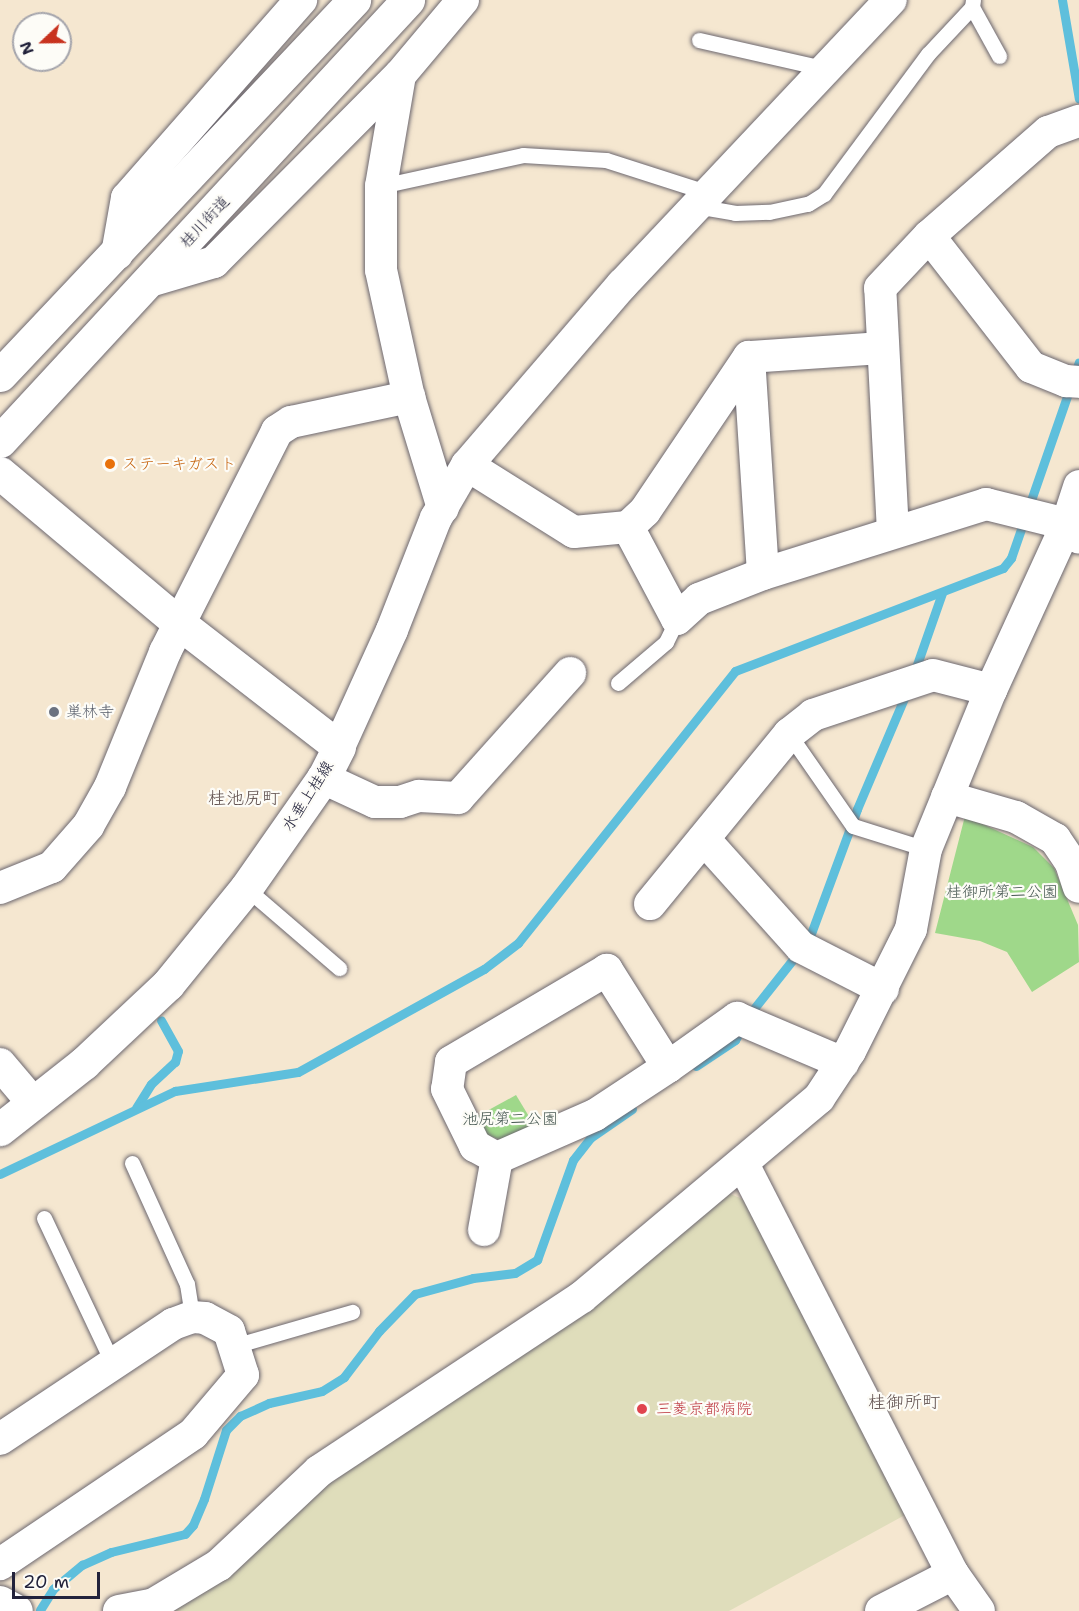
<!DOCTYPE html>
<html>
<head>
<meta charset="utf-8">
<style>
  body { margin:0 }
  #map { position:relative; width:1079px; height:1611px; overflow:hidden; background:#f5e7d0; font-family:"Shantell Sans","Klee One",sans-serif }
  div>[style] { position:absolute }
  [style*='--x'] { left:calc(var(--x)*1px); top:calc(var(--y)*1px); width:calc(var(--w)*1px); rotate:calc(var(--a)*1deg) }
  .built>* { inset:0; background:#dfddbb }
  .green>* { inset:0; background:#9fd88a }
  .stream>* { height:9px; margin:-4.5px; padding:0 4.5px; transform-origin:4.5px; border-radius:4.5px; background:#5ebfdc }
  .roads { filter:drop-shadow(0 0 2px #6c676f) drop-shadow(0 0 2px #6c676f) }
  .lane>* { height:15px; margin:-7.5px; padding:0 7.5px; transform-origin:7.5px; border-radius:7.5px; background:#fff }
  .street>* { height:32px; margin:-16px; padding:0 16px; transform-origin:16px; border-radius:16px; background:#fff }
  .secondary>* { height:33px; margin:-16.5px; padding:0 16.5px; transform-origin:16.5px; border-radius:16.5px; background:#fff }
  .dots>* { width:16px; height:16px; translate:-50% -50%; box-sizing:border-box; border:3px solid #fdfcf7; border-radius:50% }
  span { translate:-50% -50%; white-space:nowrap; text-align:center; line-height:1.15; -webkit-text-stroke:4.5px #fdfcf7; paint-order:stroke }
  .street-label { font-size:16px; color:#22223b }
  .food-label { font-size:16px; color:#c56008 }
  .left { translate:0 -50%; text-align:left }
  .worship-label { font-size:16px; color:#5b616d }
  .park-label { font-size:16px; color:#485953 }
  .health-label { font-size:16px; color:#be3a42 }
  .neighbourhood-label { font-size:18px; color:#5e4e4c }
  .north { position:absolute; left:12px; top:12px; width:60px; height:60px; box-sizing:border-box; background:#fdfcf7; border:2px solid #a5a5ac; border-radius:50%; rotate:248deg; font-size:16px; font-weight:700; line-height:24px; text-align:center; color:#22223b }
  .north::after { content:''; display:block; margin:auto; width:21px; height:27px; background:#c8321e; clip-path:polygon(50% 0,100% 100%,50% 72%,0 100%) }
  .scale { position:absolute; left:12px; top:1572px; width:88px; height:27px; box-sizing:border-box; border:3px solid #22223b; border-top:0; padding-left:8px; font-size:18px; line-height:21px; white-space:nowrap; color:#22223b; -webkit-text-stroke:4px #fdfcf7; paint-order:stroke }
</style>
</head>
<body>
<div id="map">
  <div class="built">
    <i style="clip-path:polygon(728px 1193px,747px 1201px,905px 1515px,729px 1611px,167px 1611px,340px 1465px)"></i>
  </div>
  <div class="green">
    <i style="clip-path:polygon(965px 816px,1033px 847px,1054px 868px,1078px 925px,1079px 962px,1032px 992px,1007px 952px,980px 941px,935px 933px)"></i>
    <i style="clip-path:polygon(516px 1095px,536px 1128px,501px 1140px,479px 1132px,474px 1118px)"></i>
  </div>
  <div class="stream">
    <i style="--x:1062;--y:0;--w:100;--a:80.3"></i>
    <i style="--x:914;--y:673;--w:85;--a:-70.7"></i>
    <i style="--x:696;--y:1066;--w:47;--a:-33.7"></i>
    <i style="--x:735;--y:1040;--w:34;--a:-60"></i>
    <i style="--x:752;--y:1011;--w:92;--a:-51.6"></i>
    <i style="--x:809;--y:939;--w:139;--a:-69.7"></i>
    <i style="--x:857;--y:809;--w:128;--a:-67"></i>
    <i style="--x:136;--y:1108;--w:28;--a:-58"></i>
    <i style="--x:151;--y:1084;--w:33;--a:-43"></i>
    <i style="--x:175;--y:1062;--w:11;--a:-75"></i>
    <i style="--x:178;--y:1051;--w:35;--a:-119"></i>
    <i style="--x:0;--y:1174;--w:194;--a:-25.4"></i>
    <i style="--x:175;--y:1091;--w:124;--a:-8.8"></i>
    <i style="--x:298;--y:1072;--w:213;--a:-29"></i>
    <i style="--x:484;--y:969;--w:43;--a:-37.4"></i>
    <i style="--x:518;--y:943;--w:348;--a:-51.4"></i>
    <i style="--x:735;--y:671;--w:287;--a:-21"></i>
    <i style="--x:1003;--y:568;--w:13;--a:-51"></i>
    <i style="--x:1011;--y:558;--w:207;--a:-70.9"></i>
    <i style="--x:40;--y:1610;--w:25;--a:-58"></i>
    <i style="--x:53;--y:1589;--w:38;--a:-40"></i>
    <i style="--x:82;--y:1565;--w:32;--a:-24"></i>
    <i style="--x:111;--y:1552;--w:76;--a:-13.7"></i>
    <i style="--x:185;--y:1534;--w:12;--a:-48"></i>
    <i style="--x:193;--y:1525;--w:28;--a:-67"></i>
    <i style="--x:204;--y:1499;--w:72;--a:-72.3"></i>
    <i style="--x:226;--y:1430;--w:20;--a:-45"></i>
    <i style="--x:240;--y:1416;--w:32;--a:-24"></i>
    <i style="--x:269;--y:1403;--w:54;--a:-12.8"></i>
    <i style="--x:322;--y:1391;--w:26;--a:-32"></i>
    <i style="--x:344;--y:1377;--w:58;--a:-52.7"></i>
    <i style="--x:379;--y:1331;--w:52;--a:-45.8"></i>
    <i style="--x:415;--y:1294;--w:60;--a:-15.4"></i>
    <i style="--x:473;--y:1278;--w:42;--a:-6.8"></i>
    <i style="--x:515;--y:1273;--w:26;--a:-31"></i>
    <i style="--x:537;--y:1260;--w:106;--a:-70.2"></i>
    <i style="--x:573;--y:1160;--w:28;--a:-52"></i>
    <i style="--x:590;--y:1138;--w:51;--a:-34.6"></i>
  </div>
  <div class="roads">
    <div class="lane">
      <i style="--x:972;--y:7;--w:56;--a:61.1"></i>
      <i style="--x:699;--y:40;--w:131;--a:12.8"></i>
      <i style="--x:381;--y:186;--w:145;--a:-12.3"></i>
      <i style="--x:523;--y:155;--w:83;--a:3.4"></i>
      <i style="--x:606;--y:160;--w:108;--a:17.8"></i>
      <i style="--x:696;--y:206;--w:40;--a:10"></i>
      <i style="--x:735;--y:213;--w:34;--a:-2"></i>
      <i style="--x:769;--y:212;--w:40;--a:-12"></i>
      <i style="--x:808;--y:204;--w:19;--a:-32"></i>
      <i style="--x:824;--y:194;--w:174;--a:-53.4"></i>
      <i style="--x:928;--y:54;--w:64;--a:-46.9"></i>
      <i style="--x:972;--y:7;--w:7;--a:-82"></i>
      <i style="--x:618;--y:683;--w:63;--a:-40.5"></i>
      <i style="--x:666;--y:642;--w:25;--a:-64"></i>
      <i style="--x:789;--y:734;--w:112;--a:55.2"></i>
      <i style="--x:853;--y:826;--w:77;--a:17.5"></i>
      <i style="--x:246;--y:888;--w:123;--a:40.7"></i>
      <i style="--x:132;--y:1163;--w:133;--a:65.6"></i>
      <i style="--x:187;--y:1284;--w:33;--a:81"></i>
      <i style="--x:44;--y:1218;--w:159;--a:64.7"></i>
      <i style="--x:234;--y:1346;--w:123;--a:-16.1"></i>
    </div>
    <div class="street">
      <i style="--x:400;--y:75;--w:113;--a:99.7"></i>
      <i style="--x:381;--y:186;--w:84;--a:90"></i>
      <i style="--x:381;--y:270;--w:130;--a:77.6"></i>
      <i style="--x:409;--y:397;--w:116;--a:73"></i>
      <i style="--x:929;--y:236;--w:166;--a:52.1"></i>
      <i style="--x:1031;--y:367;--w:38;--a:22"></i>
      <i style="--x:1066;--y:381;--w:13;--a:4"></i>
      <i style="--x:117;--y:254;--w:57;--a:-79.9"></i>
      <i style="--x:127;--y:198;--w:264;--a:-48.7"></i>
      <i style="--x:150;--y:281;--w:67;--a:-16.5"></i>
      <i style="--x:214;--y:262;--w:264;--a:-45.2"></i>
      <i style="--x:400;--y:75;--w:98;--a:-50"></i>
      <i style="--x:749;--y:357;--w:217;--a:86.3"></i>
      <i style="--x:467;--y:465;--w:126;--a:32.1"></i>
      <i style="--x:574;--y:532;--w:54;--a:-5.3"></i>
      <i style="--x:628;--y:527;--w:23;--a:-43"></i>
      <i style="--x:645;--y:511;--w:186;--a:-56"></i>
      <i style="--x:749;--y:357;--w:132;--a:-3.9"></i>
      <i style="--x:628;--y:527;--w:104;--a:62"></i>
      <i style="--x:677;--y:619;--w:30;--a:-42"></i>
      <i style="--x:699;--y:599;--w:69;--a:-21.3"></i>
      <i style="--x:763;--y:574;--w:234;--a:-17.4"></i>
      <i style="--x:986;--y:504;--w:83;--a:13.9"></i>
      <i style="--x:1067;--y:524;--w:18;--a:49"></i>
      <i style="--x:893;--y:532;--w:244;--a:-93"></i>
      <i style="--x:880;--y:288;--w:71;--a:-46.7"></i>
      <i style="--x:929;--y:236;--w:158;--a:-41.2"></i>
      <i style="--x:1048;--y:132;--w:33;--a:-20"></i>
      <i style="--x:339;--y:747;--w:128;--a:-65.6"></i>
      <i style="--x:392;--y:630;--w:120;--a:-68.6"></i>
      <i style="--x:436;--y:518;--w:61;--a:-59.7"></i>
      <i style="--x:467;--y:465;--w:238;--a:-49.3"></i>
      <i style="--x:622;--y:285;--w:392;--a:-46.7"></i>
      <i style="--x:323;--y:778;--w:57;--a:24.8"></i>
      <i style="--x:375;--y:802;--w:25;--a:0"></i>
      <i style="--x:400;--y:802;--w:20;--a:-18"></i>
      <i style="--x:419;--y:796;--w:39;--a:3"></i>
      <i style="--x:458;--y:798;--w:168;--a:-48.1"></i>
      <i style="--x:947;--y:797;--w:72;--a:16.2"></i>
      <i style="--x:1016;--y:817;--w:45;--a:29.4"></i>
      <i style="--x:1055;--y:839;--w:29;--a:56"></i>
      <i style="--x:1071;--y:863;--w:25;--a:72"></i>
      <i style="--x:704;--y:839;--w:145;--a:48.1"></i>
      <i style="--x:801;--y:947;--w:92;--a:27.1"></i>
      <i style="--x:0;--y:888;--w:56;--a:-22"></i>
      <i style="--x:52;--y:867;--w:55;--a:-48.7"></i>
      <i style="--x:88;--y:826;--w:45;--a:-60.6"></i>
      <i style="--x:110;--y:787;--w:146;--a:-67.8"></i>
      <i style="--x:165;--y:652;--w:248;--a:-63.1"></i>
      <i style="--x:277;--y:431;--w:17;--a:-33"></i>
      <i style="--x:291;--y:422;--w:121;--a:-12"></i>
      <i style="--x:650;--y:904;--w:220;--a:-50.7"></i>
      <i style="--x:789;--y:734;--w:31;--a:-38"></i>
      <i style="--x:813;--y:715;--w:126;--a:-18.4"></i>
      <i style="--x:933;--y:675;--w:60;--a:14.5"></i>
      <i style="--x:0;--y:1064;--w:51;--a:49.8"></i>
      <i style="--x:668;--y:1067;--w:115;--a:-122.2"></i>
      <i style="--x:607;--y:970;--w:181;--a:149.5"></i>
      <i style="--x:451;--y:1062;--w:27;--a:98"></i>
      <i style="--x:447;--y:1089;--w:64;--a:63.8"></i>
      <i style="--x:475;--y:1146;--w:25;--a:29"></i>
      <i style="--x:497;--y:1158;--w:107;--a:-23.7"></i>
      <i style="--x:595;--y:1115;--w:87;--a:-33.3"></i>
      <i style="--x:668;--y:1067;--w:85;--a:-35.4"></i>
      <i style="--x:737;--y:1018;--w:115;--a:23"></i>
      <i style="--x:743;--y:1164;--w:461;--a:62.9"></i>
      <i style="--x:953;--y:1574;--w:45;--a:54.9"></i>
      <i style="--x:484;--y:1230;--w:73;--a:-79.8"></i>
      <i style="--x:0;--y:1439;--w:208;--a:-33.6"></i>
      <i style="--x:173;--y:1324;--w:20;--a:-20"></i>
      <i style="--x:192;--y:1317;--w:13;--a:4"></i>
      <i style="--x:205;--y:1318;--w:27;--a:28"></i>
      <i style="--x:229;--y:1331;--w:46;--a:72.3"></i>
      <i style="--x:243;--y:1375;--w:77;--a:130.3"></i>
      <i style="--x:193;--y:1434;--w:233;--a:146"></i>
      <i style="--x:0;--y:1602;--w:19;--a:28"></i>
      <i style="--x:119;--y:1611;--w:36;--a:-11"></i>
      <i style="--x:154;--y:1604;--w:76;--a:-31"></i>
      <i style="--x:219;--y:1565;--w:137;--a:-43.2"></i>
      <i style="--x:319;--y:1471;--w:315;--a:-33.5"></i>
      <i style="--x:582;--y:1297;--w:309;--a:-40"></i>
      <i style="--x:819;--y:1098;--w:56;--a:-56.6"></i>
      <i style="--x:850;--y:1051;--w:136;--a:-63.4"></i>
      <i style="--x:911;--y:929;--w:81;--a:-79.4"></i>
      <i style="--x:926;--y:849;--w:172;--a:-67.8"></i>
      <i style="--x:991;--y:690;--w:183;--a:-65.4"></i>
      <i style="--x:1067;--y:524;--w:40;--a:-72"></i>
      <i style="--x:881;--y:1611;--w:81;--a:-27.2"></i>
    </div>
    <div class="secondary">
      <i style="--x:0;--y:375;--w:516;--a:-46.65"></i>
      <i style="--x:0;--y:441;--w:601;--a:-47.23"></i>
      <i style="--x:0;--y:473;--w:234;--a:40"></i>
      <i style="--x:179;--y:623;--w:202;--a:37.8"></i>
      <i style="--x:339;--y:747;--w:35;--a:117"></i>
      <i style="--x:323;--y:778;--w:134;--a:125"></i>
      <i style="--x:246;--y:888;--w:124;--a:129.1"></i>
      <i style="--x:168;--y:984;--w:115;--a:136.8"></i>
      <i style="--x:84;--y:1063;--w:107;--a:141.8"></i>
    </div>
  </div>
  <div class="dots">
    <i style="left:110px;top:464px;background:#e8710a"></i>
    <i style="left:54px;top:712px;background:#6b7280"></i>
    <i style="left:642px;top:1409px;background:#e0444e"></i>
  </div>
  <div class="street-label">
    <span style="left:205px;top:222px;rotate:-47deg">桂川街道</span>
    <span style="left:308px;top:796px;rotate:-57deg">水垂上桂線</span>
  </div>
  <div class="food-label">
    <span class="left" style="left:122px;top:464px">ステーキガスト</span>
  </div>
  <div class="worship-label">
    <span class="left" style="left:66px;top:712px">巣林寺</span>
  </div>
  <div class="park-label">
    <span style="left:1002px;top:892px">桂御所第二公園</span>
    <span style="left:510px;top:1119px">池尻第二公園</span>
  </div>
  <div class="health-label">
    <span class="left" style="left:656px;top:1409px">三菱京都病院</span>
  </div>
  <div class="neighbourhood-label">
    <span style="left:244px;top:798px">桂池尻町</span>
    <span style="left:904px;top:1402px">桂御所町</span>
  </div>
  <div class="north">N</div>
  <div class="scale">20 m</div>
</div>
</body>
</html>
